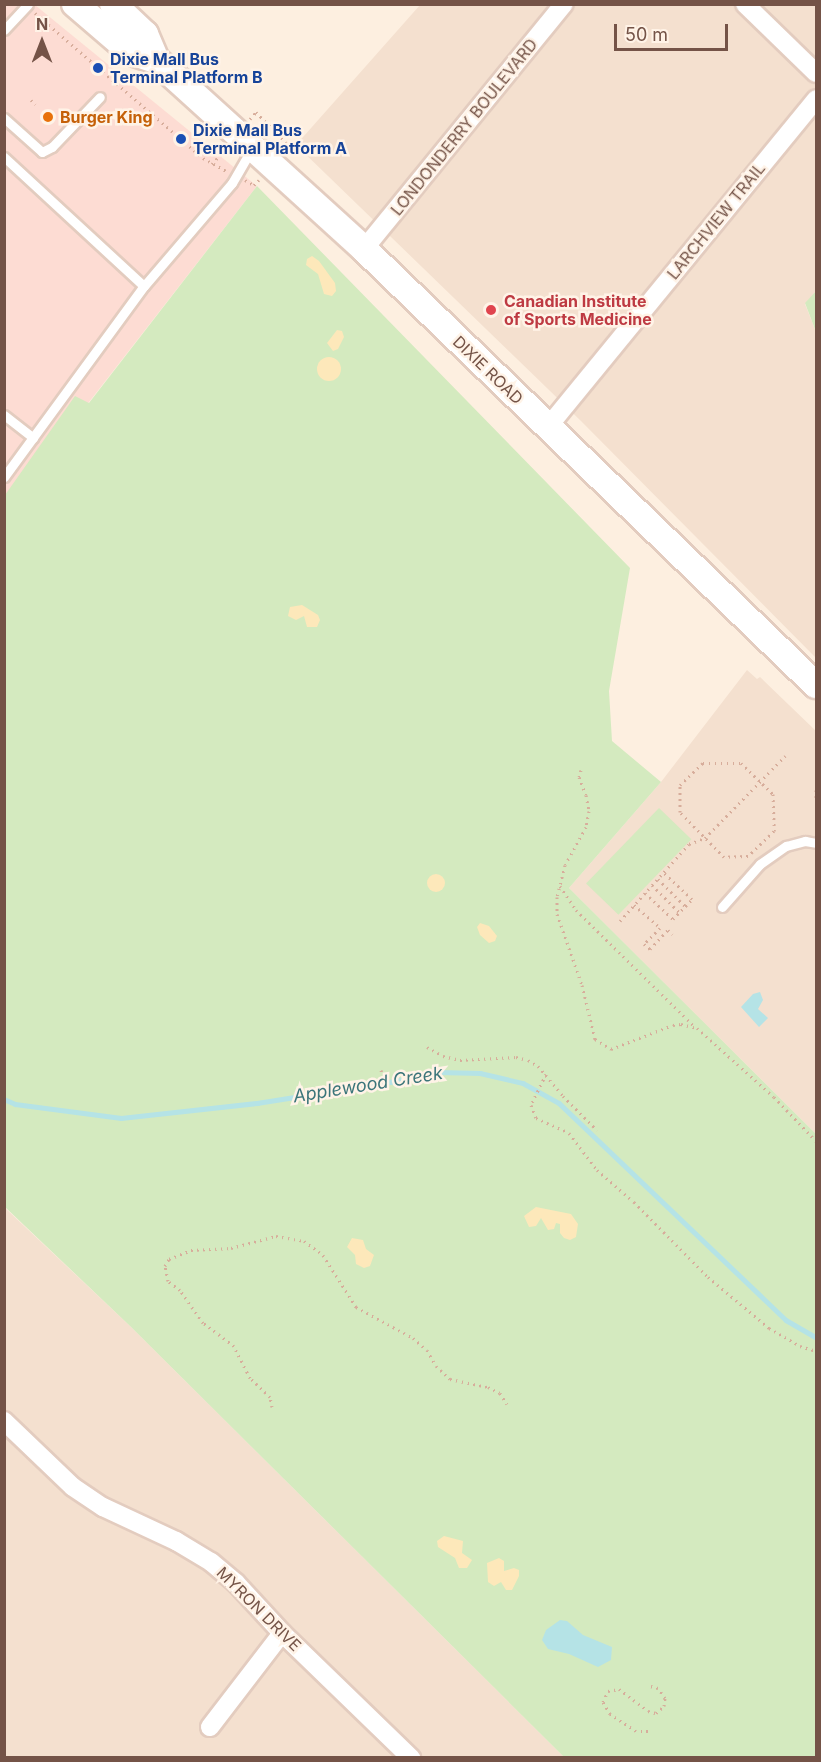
<!DOCTYPE html>
<html>
<head>
<meta charset="utf-8">
<style>
  body { margin:0 }
  #map { position:relative; width:821px; height:1762px; overflow:hidden; background:#fdefe0; font-family:Inter,sans-serif }
  div>[style] { position:absolute }
  .residential>* { inset:0; background:#f4e0cf }
  .commercial>* { inset:0; background:#fddcd3 }
  .green>* { inset:0; background:#d4eabf; transform-origin:0 0 }
  .sand>* { inset:0; background:#fde8ba }
  .round { border-radius:50% }
  .water>* { inset:0; background:#b5e3e6 }
  .stream>* { height:4.5px; margin:-2.25px; padding:0 2.25px; transform-origin:2.25px; border-radius:2.25px; background:#b5e3e6 }
  .path>* { height:3px; margin-top:-1.5px; transform-origin:0; background:repeating-linear-gradient(90deg,#d7ad9b 0 1.5px,transparent 0 6px) }
  .roads { filter:drop-shadow(2px 0 #e3ccbf) drop-shadow(-2px 0 #e3ccbf) drop-shadow(0 2px #e3ccbf) drop-shadow(0 -2px #e3ccbf) }
  .service>* { height:9px; margin:-4.5px; padding:0 4.5px; transform-origin:4.5px; border-radius:4.5px; background:#fff }
  .minor>* { height:18px; margin:-9px; padding:0 9px; transform-origin:9px; border-radius:9px; background:#fff }
  .secondary>* { height:26px; margin:-13px; padding:0 13px; transform-origin:13px; border-radius:13px; background:#fff }
  .dots>* { width:16px; height:16px; translate:-50% -50%; box-sizing:border-box; border:3px solid #fff3e7; border-radius:50% }
  span { translate:-50% -50%; white-space:nowrap; text-align:center; line-height:1.15; -webkit-text-stroke:5px #fff3e7; paint-order:stroke }
  .transit-label { font-size:16px; color:#164399; font-weight:700 }
  .left { translate:0 -50%; text-align:left }
  .food-label { font-size:16px; color:#c56008; font-weight:700 }
  .street-label { font-size:16px; color:#745347 }
  .health-label { font-size:16px; color:#be3a42; font-weight:700 }
  .water-label { font-size:18px; color:#3b757a; font-style:italic }
  .frame { position:absolute; inset:0; border:6px solid #745347; pointer-events:none }
  .north { position:absolute; left:12px; top:12px; width:60px; height:60px; -webkit-text-stroke:4px #fff3e7; paint-order:stroke; rotate:0deg; font-size:16px; font-weight:700; line-height:24px; text-align:center; color:#745347 }
  .north::after { content:''; display:block; margin:auto; width:21px; height:27px; background:#745347; clip-path:polygon(50% 0,100% 100%,50% 72%,0 100%) }
  .scale { position:absolute; left:614px; top:24px; width:114px; height:27px; box-sizing:border-box; border:3px solid #745347; border-top:0; padding-left:8px; font-size:18px; line-height:21px; white-space:nowrap; color:#745347; -webkit-text-stroke:4px #fff3e7; paint-order:stroke }
</style>
</head>
<body>
<div id="map">
  <div class="residential">
    <i style="clip-path:polygon(420px 5px,816px 5px,816px 291px,805px 304px,816px 332px,816px 658px,581px 421px,296px 145px)"></i>
    <i style="clip-path:polygon(747px 670px,757px 679px,760px 677px,816px 731px,816px 1134px,569px 888px,661px 782px)"></i>
    <i style="clip-path:polygon(4px 1207px,130px 1326px,564px 1757px,5px 1757px)"></i>
  </div>
  <div class="commercial">
    <i style="clip-path:polygon(5px 5px,35px 5px,257px 186px,5px 510px)"></i>
  </div>
  <div class="green">
    <i style="clip-path:polygon(257px 186px,630px 568px,609px 691px,612px 741px,661px 782px,569px 888px,816px 1134px,816px 1757px,564px 1757px,130px 1326px,5px 1207px,5px 495px,75px 396px,89px 403px)"></i>
    <i style="clip-path:polygon(816px 291px,816px 332px,805px 303px)"></i>
    <i style="left:659px;top:808px;width:45px;height:105px;rotate:44deg"></i>
  </div>
  <div class="sand">
    <i style="clip-path:polygon(312px 256px,319px 261px,335px 283px,336px 291px,332px 296px,324px 294px,318px 274px,306px 265px,307px 259px)"></i>
    <i style="clip-path:polygon(337px 330px,342px 331px,344px 337px,338px 349px,333px 351px,327px 343px)"></i>
    <i class="round" style="left:317px;top:357px;width:24px;height:24px"></i>
    <i style="clip-path:polygon(302px 605px,318px 615px,320px 620px,317px 627px,307px 627px,304px 616px,296px 620px,288px 616px,290px 607px)"></i>
    <i class="round" style="left:427px;top:874px;width:18px;height:18px"></i>
    <i style="clip-path:polygon(480px 923px,489px 926px,497px 936px,495px 941px,489px 943px,480px 935px,477px 927px)"></i>
    <i style="clip-path:polygon(536px 1207px,571px 1214px,578px 1224px,576px 1237px,570px 1240px,564px 1238px,560px 1233px,560px 1224px,556px 1223px,554px 1229px,548px 1230px,541px 1218px,536px 1226px,529px 1227px,524px 1216px)"></i>
    <i style="clip-path:polygon(352px 1238px,363px 1240px,366px 1249px,374px 1255px,370px 1266px,364px 1268px,356px 1264px,355px 1255px,347px 1247px)"></i>
    <i style="clip-path:polygon(444px 1536px,463px 1541px,462px 1553px,472px 1560px,467px 1568px,459px 1568px,455px 1558px,438px 1547px,437px 1541px)"></i>
    <i style="clip-path:polygon(499px 1558px,504px 1561px,504px 1571px,514px 1568px,519px 1570px,519px 1576px,512px 1590px,506px 1590px,501px 1582px,494px 1586px,488px 1582px,487px 1563px)"></i>
  </div>
  <div class="water">
    <i style="clip-path:polygon(760px 992px,763px 1000px,758px 1009px,768px 1018px,759px 1027px,741px 1007px,753px 994px)"></i>
    <i style="clip-path:polygon(560px 1620px,567px 1621px,583px 1635px,612px 1647px,611px 1660px,598px 1667px,569px 1654px,548px 1649px,542px 1640px,546px 1630px)"></i>
  </div>
  <div class="stream">
    <i style="left:4px;top:1099px;width:12px;rotate:24deg"></i>
    <i style="left:15px;top:1104px;width:107px;rotate:7.5deg"></i>
    <i style="left:121px;top:1118px;width:137px;rotate:-6.3deg"></i>
    <i style="left:257px;top:1103px;width:135px;rotate:-9deg"></i>
    <i style="left:390px;top:1082px;width:49px;rotate:-11.8deg"></i>
    <i style="left:438px;top:1072px;width:42px;rotate:1.4deg"></i>
    <i style="left:480px;top:1073px;width:44px;rotate:13.1deg"></i>
    <i style="left:523px;top:1083px;width:41px;rotate:29.1deg"></i>
    <i style="left:559px;top:1103px;width:314px;rotate:43.7deg"></i>
    <i style="left:786px;top:1320px;width:34px;rotate:30deg"></i>
  </div>
  <div class="path">
    <i style="left:35px;top:13px;width:222px;rotate:40.8deg"></i>
    <i style="left:203px;top:158px;width:26px;rotate:29deg"></i>
    <i style="left:31px;top:100px;width:6px;rotate:45deg"></i>
    <i style="left:250px;top:119px;width:9px;rotate:-49deg"></i>
    <i style="left:256px;top:112px;width:45px;rotate:45.9deg"></i>
    <i style="left:287px;top:144px;width:6px;rotate:121deg"></i>
    <i style="left:212px;top:164px;width:20px;rotate:-49deg"></i>
    <i style="left:245px;top:180px;width:10px;rotate:29deg"></i>
    <i style="left:254px;top:185px;width:7px;rotate:-45deg"></i>
    <i style="left:703px;top:763px;width:38px"></i>
    <i style="left:741px;top:763px;width:45px;rotate:44.1deg"></i>
    <i style="left:773px;top:794px;width:37px;rotate:88deg"></i>
    <i style="left:774px;top:831px;width:36px;rotate:136deg"></i>
    <i style="left:748px;top:856px;width:24px;rotate:178deg"></i>
    <i style="left:724px;top:857px;width:63px;rotate:-134.4deg"></i>
    <i style="left:680px;top:812px;width:27px;rotate:-90deg"></i>
    <i style="left:680px;top:785px;width:32px;rotate:-44deg"></i>
    <i style="left:581px;top:770px;width:7px;rotate:106deg"></i>
    <i style="left:579px;top:777px;width:19px;rotate:69deg"></i>
    <i style="left:586px;top:795px;width:16px;rotate:79deg"></i>
    <i style="left:589px;top:811px;width:16px;rotate:101deg"></i>
    <i style="left:586px;top:827px;width:43px;rotate:118.9deg"></i>
    <i style="left:565px;top:865px;width:33px;rotate:104deg"></i>
    <i style="left:557px;top:897px;width:17px;rotate:90deg"></i>
    <i style="left:557px;top:914px;width:75px;rotate:70.6deg"></i>
    <i style="left:582px;top:985px;width:56px;rotate:76.5deg"></i>
    <i style="left:595px;top:1039px;width:19px;rotate:32deg"></i>
    <i style="left:611px;top:1049px;width:66px;rotate:-21.2deg"></i>
    <i style="left:673px;top:1025px;width:8px;rotate:-7deg"></i>
    <i style="left:681px;top:1024px;width:16px;rotate:14deg"></i>
    <i style="left:697px;top:1028px;width:103px;rotate:41.9deg"></i>
    <i style="left:774px;top:1097px;width:61px;rotate:46.3deg"></i>
    <i style="left:816px;top:790px;width:10px;rotate:90deg"></i>
    <i style="left:658px;top:879px;width:38px;rotate:45deg"></i>
    <i style="left:652px;top:885px;width:38px;rotate:45deg"></i>
    <i style="left:560px;top:886px;width:29px;rotate:56deg"></i>
    <i style="left:576px;top:910px;width:164px;rotate:44.5deg"></i>
    <i style="left:645px;top:893px;width:38px;rotate:43deg"></i>
    <i style="left:673px;top:919px;width:28px;rotate:-46deg"></i>
    <i style="left:692px;top:899px;width:40px;rotate:-137deg"></i>
    <i style="left:634px;top:905px;width:35px;rotate:41deg"></i>
    <i style="left:660px;top:928px;width:23px;rotate:135deg"></i>
    <i style="left:644px;top:944px;width:8px;rotate:40deg"></i>
    <i style="left:650px;top:949px;width:26px;rotate:-47deg"></i>
    <i style="left:668px;top:930px;width:6px;rotate:45deg"></i>
    <i style="left:620px;top:921px;width:103px;rotate:-48.1deg"></i>
    <i style="left:689px;top:844px;width:17px;rotate:-21deg"></i>
    <i style="left:705px;top:838px;width:115px;rotate:-45.7deg"></i>
    <i style="left:427px;top:1047px;width:18px;rotate:29deg"></i>
    <i style="left:443px;top:1056px;width:17px;rotate:13deg"></i>
    <i style="left:460px;top:1060px;width:56px;rotate:-3.1deg"></i>
    <i style="left:516px;top:1057px;width:12px;rotate:14deg"></i>
    <i style="left:528px;top:1060px;width:12px;rotate:31deg"></i>
    <i style="left:538px;top:1066px;width:39px;rotate:50deg"></i>
    <i style="left:563px;top:1096px;width:48px;rotate:45deg"></i>
    <i style="left:381px;top:1070px;width:23px;rotate:75deg"></i>
    <i style="left:546px;top:1074px;width:34px;rotate:116deg"></i>
    <i style="left:531px;top:1105px;width:14px;rotate:69deg"></i>
    <i style="left:536px;top:1118px;width:36px;rotate:24deg"></i>
    <i style="left:569px;top:1133px;width:46px;rotate:52.9deg"></i>
    <i style="left:597px;top:1170px;width:49px;rotate:40.9deg"></i>
    <i style="left:634px;top:1202px;width:105px;rotate:45.4deg"></i>
    <i style="left:708px;top:1277px;width:80px;rotate:39.9deg"></i>
    <i style="left:769px;top:1328px;width:36px;rotate:30deg"></i>
    <i style="left:800px;top:1346px;width:17px;rotate:17deg"></i>
    <i style="left:272px;top:1407px;width:10px;rotate:-101deg"></i>
    <i style="left:270px;top:1397px;width:28px;rotate:-136deg"></i>
    <i style="left:250px;top:1378px;width:36px;rotate:-117deg"></i>
    <i style="left:234px;top:1346px;width:39px;rotate:-143deg"></i>
    <i style="left:203px;top:1323px;width:40px;rotate:-124.9deg"></i>
    <i style="left:180px;top:1290px;width:15px;rotate:-143deg"></i>
    <i style="left:168px;top:1281px;width:15px;rotate:-101deg"></i>
    <i style="left:165px;top:1266px;width:8px;rotate:-60deg"></i>
    <i style="left:169px;top:1259px;width:24px;rotate:-22deg"></i>
    <i style="left:191px;top:1250px;width:40px;rotate:-2.9deg"></i>
    <i style="left:231px;top:1248px;width:47px;rotate:-14.9deg"></i>
    <i style="left:276px;top:1236px;width:28px;rotate:10deg"></i>
    <i style="left:304px;top:1241px;width:24px;rotate:36deg"></i>
    <i style="left:323px;top:1255px;width:62px;rotate:57.6deg"></i>
    <i style="left:356px;top:1307px;width:65px;rotate:28.5deg"></i>
    <i style="left:413px;top:1338px;width:18px;rotate:41deg"></i>
    <i style="left:427px;top:1350px;width:18px;rotate:61deg"></i>
    <i style="left:436px;top:1366px;width:19px;rotate:43deg"></i>
    <i style="left:450px;top:1379px;width:39px;rotate:12deg"></i>
    <i style="left:488px;top:1387px;width:13px;rotate:27deg"></i>
    <i style="left:500px;top:1393px;width:13px;rotate:58deg"></i>
    <i style="left:648px;top:1731px;width:12px;rotate:180deg"></i>
    <i style="left:636px;top:1731px;width:31px;rotate:-147deg"></i>
    <i style="left:610px;top:1714px;width:14px;rotate:-120deg"></i>
    <i style="left:603px;top:1702px;width:12px;rotate:-66deg"></i>
    <i style="left:608px;top:1691px;width:11px;rotate:-10deg"></i>
    <i style="left:619px;top:1689px;width:36px;rotate:37deg"></i>
    <i style="left:648px;top:1711px;width:8px;rotate:14deg"></i>
    <i style="left:656px;top:1713px;width:11px;rotate:-41deg"></i>
    <i style="left:664px;top:1706px;width:8px;rotate:-83deg"></i>
    <i style="left:665px;top:1698px;width:12px;rotate:-125deg"></i>
    <i style="left:658px;top:1688px;width:8px;rotate:-166deg"></i>
  </div>
  <div class="roads">
    <div class="service">
      <i style="left:4px;top:30px;width:35px;rotate:-47deg"></i>
      <i style="left:4px;top:118px;width:51px;rotate:41.8deg"></i>
      <i style="left:42px;top:152px;width:11px;rotate:-27deg"></i>
      <i style="left:52px;top:147px;width:69px;rotate:-46.2deg"></i>
      <i style="left:4px;top:157px;width:190px;rotate:42.7deg"></i>
      <i style="left:4px;top:415px;width:37px;rotate:38deg"></i>
      <i style="left:4px;top:477px;width:237px;rotate:-53.8deg"></i>
      <i style="left:144px;top:286px;width:135px;rotate:-49.5deg"></i>
      <i style="left:232px;top:183px;width:39px;rotate:-60deg"></i>
      <i style="left:722px;top:907px;width:57px;rotate:-48.5deg"></i>
      <i style="left:760px;top:864px;width:32px;rotate:-35deg"></i>
      <i style="left:786px;top:846px;width:20px;rotate:-15deg"></i>
      <i style="left:805px;top:841px;width:11px;rotate:10deg"></i>
    </div>
    <div class="minor">
      <i style="left:745px;top:4px;width:99px;rotate:44.2deg"></i>
      <i style="left:364px;top:249px;width:316px;rotate:-50.8deg"></i>
      <i style="left:547px;top:428px;width:425px;rotate:-50.7deg"></i>
      <i style="left:4px;top:1421px;width:95px;rotate:43.7deg"></i>
      <i style="left:73px;top:1487px;width:36px;rotate:34deg"></i>
      <i style="left:103px;top:1507px;width:81px;rotate:25deg"></i>
      <i style="left:176px;top:1541px;width:41px;rotate:31deg"></i>
      <i style="left:211px;top:1562px;width:33px;rotate:40deg"></i>
      <i style="left:236px;top:1583px;width:68px;rotate:47.4deg"></i>
      <i style="left:282px;top:1633px;width:180px;rotate:44.1deg"></i>
      <i style="left:210px;top:1727px;width:118px;rotate:-52.5deg"></i>
    </div>
    <div class="secondary">
      <i style="left:75px;top:4px;width:74px;rotate:40.6deg"></i>
      <i style="left:131px;top:52px;width:26px;rotate:18deg"></i>
      <i style="left:156px;top:60px;width:131px;rotate:42.2deg"></i>
      <i style="left:253px;top:148px;width:150px;rotate:42.3deg"></i>
      <i style="left:364px;top:249px;width:628px;rotate:43.97deg"></i>
      <i style="left:113px;top:4px;width:44px;rotate:43.2deg"></i>
      <i style="left:145px;top:34px;width:28px;rotate:67deg"></i>
    </div>
  </div>
  <div class="dots">
    <i style="left:98px;top:68px;background:#1a4fb4"></i>
    <i style="left:48px;top:117px;background:#e8710a"></i>
    <i style="left:181px;top:139px;background:#1a4fb4"></i>
    <i style="left:491px;top:310px;background:#e0444e"></i>
  </div>
  <div class="transit-label">
    <span class="left" style="left:110px;top:68px">Dixie Mall Bus<br>Terminal Platform B</span>
    <span class="left" style="left:193px;top:139px">Dixie Mall Bus<br>Terminal Platform A</span>
  </div>
  <div class="food-label">
    <span class="left" style="left:60px;top:117px">Burger King</span>
  </div>
  <div class="street-label">
    <span style="left:464px;top:127px;rotate:-51deg">LONDONDERRY BOULEVARD</span>
    <span style="left:716px;top:221px;rotate:-51deg">LARCHVIEW TRAIL</span>
    <span style="left:488px;top:370px;rotate:44deg">DIXIE ROAD</span>
    <span style="left:259px;top:1609px;rotate:45deg">MYRON DRIVE</span>
  </div>
  <div class="health-label">
    <span class="left" style="left:504px;top:310px">Canadian Institute<br>of Sports Medicine</span>
  </div>
  <div class="water-label">
    <span style="left:368px;top:1085px;rotate:-9deg">Applewood Creek</span>
  </div>
  <div class="frame"></div>
  <div class="north">N</div>
  <div class="scale">50 m</div>
</div>
</body>
</html>
